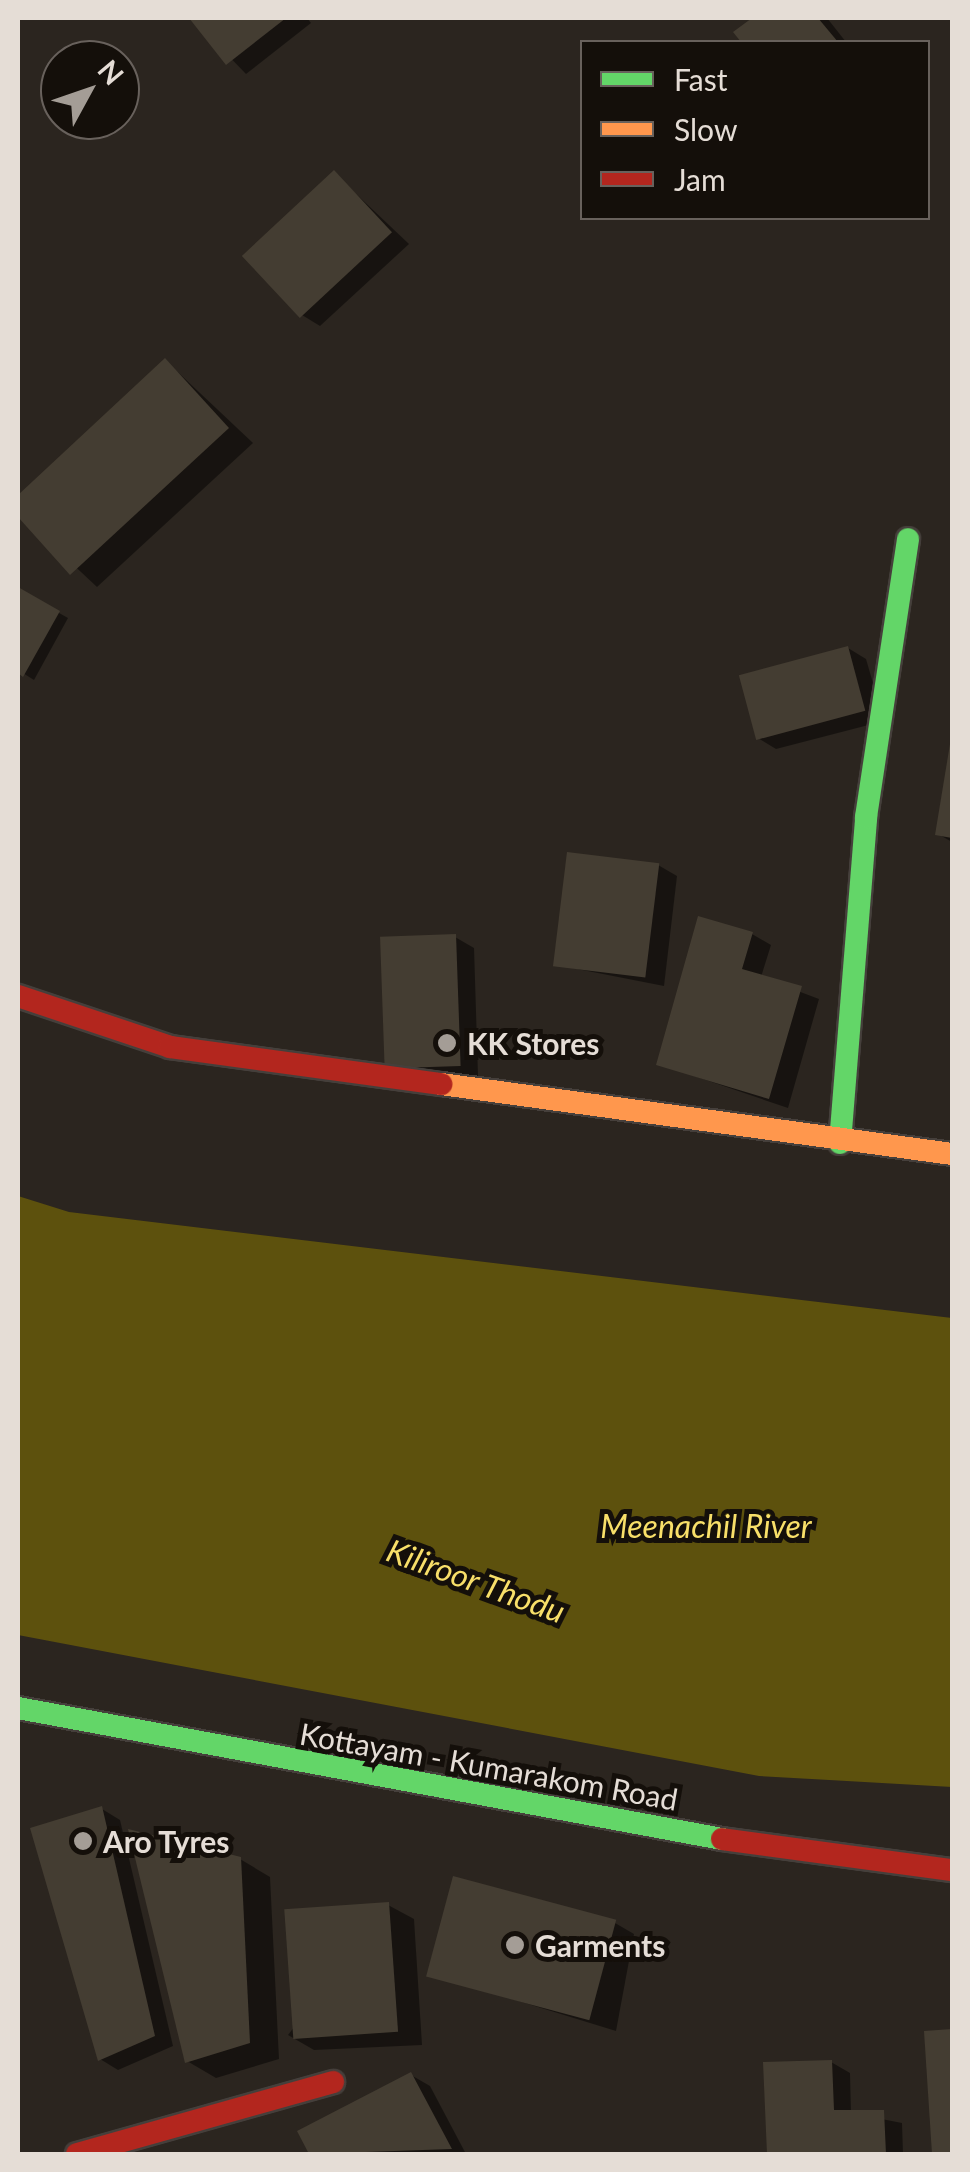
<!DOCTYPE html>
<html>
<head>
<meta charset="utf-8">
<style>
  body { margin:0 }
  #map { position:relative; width:970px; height:2172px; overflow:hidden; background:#2b251f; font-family:Lato,sans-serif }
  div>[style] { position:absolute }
  .water>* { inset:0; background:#5d510d }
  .shadow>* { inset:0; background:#0007 }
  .building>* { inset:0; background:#443d32; transform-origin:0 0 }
  .roads { filter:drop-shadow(2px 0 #453f3b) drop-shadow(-2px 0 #453f3b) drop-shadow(0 2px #453f3b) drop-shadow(0 -2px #453f3b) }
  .fast>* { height:22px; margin:-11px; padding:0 11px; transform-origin:11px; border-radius:11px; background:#63d668 }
  .slow>* { height:22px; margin:-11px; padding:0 11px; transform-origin:11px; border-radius:11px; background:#ff974d }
  .jam>* { height:22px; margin:-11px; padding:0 11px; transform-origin:11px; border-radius:11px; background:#b3261e }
  .dots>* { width:28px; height:28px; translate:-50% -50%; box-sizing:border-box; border:5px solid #140f0a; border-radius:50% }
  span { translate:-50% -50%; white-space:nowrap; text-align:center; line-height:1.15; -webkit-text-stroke:10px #140f0a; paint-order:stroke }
  .poi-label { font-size:30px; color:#e5ddd6; font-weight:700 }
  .left { translate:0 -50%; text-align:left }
  .street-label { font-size:30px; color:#e5ddd6 }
  .water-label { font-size:32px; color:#f8df69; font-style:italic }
  .frame { position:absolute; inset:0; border:20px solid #e5ddd6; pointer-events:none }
  .legend { position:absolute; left:580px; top:40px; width:350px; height:180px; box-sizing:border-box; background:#140f0a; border:2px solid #68615c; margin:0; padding:12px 18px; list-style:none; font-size:30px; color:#e5ddd6 }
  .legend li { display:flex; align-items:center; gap:20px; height:50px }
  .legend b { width:50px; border:2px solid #68615c }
  .north { position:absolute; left:40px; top:40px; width:100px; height:100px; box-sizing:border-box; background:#140f0a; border:2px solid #68615c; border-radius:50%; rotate:50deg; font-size:28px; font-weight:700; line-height:40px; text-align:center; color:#e5ddd6 }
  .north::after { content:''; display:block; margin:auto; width:35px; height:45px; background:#a49d96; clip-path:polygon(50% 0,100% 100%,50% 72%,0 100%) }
</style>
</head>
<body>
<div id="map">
  <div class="water">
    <i style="clip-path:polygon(18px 1196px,69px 1212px,952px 1318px,952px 1787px,759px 1776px,18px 1635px)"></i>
  </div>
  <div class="shadow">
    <i style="clip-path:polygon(192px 18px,307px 18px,311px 23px,246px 74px)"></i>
    <i style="clip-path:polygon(756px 18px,827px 18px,846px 42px,744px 42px,736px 32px)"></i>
    <i style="clip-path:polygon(334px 173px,409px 244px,320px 326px,302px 315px)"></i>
    <i style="clip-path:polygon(166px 361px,253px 443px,97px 587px,18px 513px,18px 498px)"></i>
    <i style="clip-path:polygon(18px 590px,68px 618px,34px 680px,18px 670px)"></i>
    <i style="clip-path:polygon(848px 648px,866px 659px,884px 721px,776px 749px,758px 738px)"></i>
    <i style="clip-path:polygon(952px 747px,952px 842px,938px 834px)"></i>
    <i style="clip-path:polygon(658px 865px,677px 876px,664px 986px,557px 965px)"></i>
    <i style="clip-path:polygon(752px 934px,771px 945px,761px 977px,819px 999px,788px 1108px,659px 1064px)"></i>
    <i style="clip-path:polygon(455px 937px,474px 948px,478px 1076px,406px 1077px)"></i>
    <i style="clip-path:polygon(102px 1809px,120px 1820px,173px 2046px,118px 2070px,100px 2059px)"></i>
    <i style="clip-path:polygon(240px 1859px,270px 1877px,279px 2059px,216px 2078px,187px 2061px)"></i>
    <i style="clip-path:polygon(388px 1905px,414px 1919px,422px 2045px,314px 2050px,288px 2035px)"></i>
    <i style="clip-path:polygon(615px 1923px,634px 1934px,616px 2031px,437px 1976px)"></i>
    <i style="clip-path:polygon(952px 2032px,952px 2154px,934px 2154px,926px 2033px)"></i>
    <i style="clip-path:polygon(831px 2062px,850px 2073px,851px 2113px,902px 2123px,903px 2154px,770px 2154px,766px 2065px)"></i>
    <i style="clip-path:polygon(411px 2075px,430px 2086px,466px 2154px,312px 2154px,300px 2132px)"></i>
  </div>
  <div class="building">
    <i style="clip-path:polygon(189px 18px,286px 18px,226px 65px)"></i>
    <i style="clip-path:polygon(752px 18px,818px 18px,838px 42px,741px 42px,733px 32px)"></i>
    <i style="left:334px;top:170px;width:85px;height:126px;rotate:47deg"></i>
    <i style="clip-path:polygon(165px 358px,229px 428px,70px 575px,18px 517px,18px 495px)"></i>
    <i style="clip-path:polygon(18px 587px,60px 611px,23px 677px,18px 673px)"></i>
    <i style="left:848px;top:646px;width:67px;height:113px;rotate:75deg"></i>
    <i style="clip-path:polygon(950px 744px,952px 744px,952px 838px,935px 835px)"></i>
    <i style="left:567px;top:852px;width:93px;height:115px;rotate:7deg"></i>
    <i style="clip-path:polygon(698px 916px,753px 932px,742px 969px,802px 986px,769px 1099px,656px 1065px)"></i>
    <i style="left:456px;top:934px;width:132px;height:76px;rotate:88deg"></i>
    <i style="clip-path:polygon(102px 1806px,155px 2036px,98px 2061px,30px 1828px)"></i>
    <i style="clip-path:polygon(128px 1829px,241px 1857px,250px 2043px,185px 2063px)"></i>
    <i style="left:453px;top:1876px;width:169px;height:104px;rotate:15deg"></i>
    <i style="left:389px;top:1902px;width:130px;height:105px;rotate:86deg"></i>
    <i style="clip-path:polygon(952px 2029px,952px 2154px,932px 2154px,924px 2031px)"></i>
    <i style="clip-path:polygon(832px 2060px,834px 2110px,884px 2110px,886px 2154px,767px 2154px,763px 2062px)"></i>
    <i style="clip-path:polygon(411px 2072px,452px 2149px,309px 2154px,297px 2131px)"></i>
  </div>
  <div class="roads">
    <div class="fast">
      <i style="left:840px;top:1143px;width:327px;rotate:-85.4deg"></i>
      <i style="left:866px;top:817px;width:281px;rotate:-81.4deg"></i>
      <i style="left:18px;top:1708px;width:716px;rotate:10.54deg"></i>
    </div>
    <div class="slow">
      <i style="left:441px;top:1084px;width:516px;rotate:7.8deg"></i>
    </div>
    <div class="jam">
      <i style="left:18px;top:996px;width:160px;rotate:18.5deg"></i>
      <i style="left:170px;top:1047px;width:274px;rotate:7.8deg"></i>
      <i style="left:722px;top:1839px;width:232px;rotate:7.7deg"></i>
      <i style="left:77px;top:2154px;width:266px;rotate:-15.7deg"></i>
    </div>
  </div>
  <div class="dots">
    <i style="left:447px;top:1043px;background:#a49d96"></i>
    <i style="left:83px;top:1841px;background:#a49d96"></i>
    <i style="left:515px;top:1945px;background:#a49d96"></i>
  </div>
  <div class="poi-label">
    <span class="left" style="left:467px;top:1043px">KK Stores</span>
    <span class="left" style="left:103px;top:1841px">Aro Tyres</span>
    <span class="left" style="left:535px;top:1945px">Garments</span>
  </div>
  <div class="street-label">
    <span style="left:489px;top:1766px;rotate:10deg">Kottayam - Kumarakom Road</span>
  </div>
  <div class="water-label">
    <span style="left:706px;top:1526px">Meenachil River</span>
    <span style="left:476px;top:1581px;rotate:20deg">Kiliroor Thodu</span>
  </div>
  <div class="frame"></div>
  <ul class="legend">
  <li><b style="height:12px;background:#63d668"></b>Fast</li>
  <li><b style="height:12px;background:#ff974d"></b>Slow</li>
  <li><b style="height:12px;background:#b3261e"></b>Jam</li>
  </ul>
  <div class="north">N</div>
</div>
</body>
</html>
